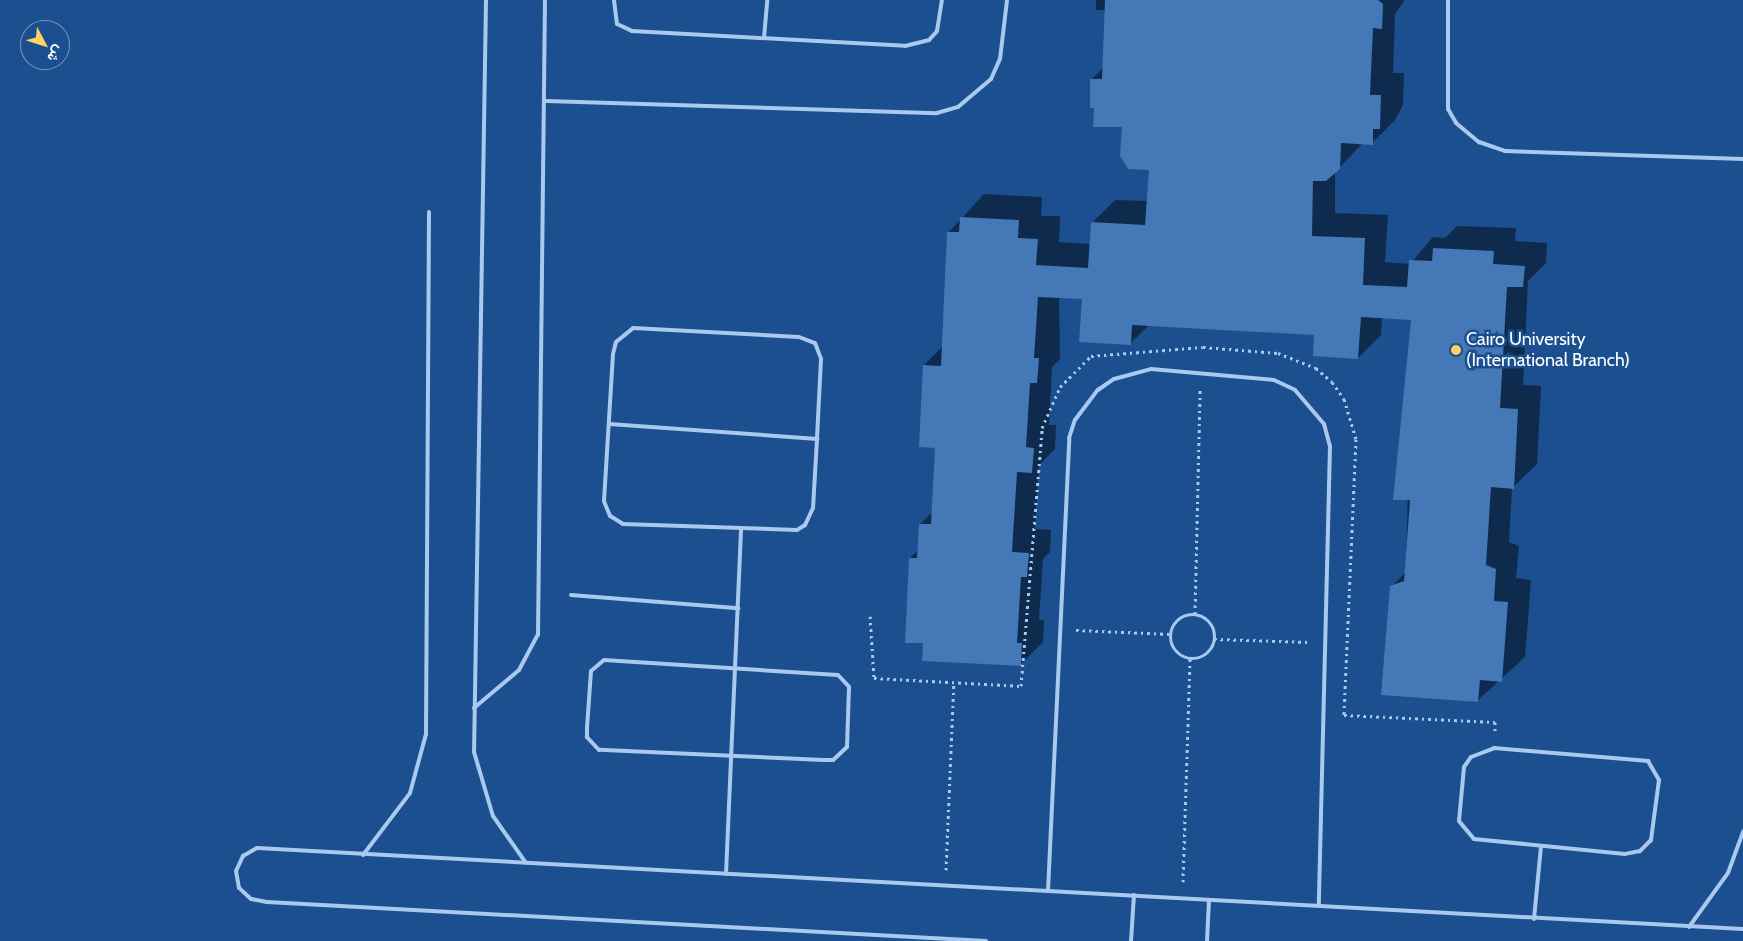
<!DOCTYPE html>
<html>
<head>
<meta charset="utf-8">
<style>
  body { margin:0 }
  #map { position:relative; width:1743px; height:941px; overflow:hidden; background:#1b4f8f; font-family:Cabin,Vazirmatn,sans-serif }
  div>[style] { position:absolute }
  .shadow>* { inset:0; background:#0007 }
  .building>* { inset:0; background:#4478b7 }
  .path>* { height:3px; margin-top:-1.5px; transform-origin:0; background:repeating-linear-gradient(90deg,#a9c9ee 0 2.5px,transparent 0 6.5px) }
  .path>.ring { margin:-1.5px; padding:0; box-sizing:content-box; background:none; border:3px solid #a9c9ee; border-radius:50% }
  .lane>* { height:4px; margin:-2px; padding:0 2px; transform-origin:2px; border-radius:2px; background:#a9c9ee }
  .dots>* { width:14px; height:14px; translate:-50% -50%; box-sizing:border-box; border:2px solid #1b4f8f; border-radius:50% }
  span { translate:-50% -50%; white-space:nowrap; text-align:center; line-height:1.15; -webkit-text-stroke:5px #1b4f8f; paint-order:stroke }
  .poi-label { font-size:18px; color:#fff }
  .left { translate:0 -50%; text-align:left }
  .north { position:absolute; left:20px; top:20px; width:50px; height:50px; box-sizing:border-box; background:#1b4f8f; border:1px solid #7695bc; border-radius:50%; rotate:130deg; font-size:14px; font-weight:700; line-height:20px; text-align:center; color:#fff }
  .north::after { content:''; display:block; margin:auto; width:18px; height:22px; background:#ffd166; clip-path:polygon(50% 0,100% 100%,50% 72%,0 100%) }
</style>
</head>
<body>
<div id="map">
  <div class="shadow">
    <i style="clip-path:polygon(1096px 0,1405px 0,1395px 14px,1393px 73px,1404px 73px,1403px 105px,1395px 120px,1372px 143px,1363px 143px,1335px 172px,1335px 213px,1388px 215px,1385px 262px,1410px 264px,1433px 237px,1445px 238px,1457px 226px,1516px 228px,1515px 241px,1547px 243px,1546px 263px,1528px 281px,1523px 385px,1541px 386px,1537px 464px,1512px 488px,1509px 542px,1519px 546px,1516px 578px,1531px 580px,1525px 657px,1478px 700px,1391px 587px,1406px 572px,1412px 318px,1382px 317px,1381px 335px,1358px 358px,1315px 334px,1149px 325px,1130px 344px,1083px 298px,1059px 297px,1060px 359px,1052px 367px,1049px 425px,1056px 425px,1055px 449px,1039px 465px,1035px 529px,1051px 530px,1050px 552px,1043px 559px,1039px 620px,1044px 620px,1043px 642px,1020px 665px,925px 642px,910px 558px,919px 550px,920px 524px,933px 512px,936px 447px,924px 365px,943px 346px,949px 232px,984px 194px,1042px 197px,1041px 216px,1060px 216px,1059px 242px,1091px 244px,1092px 223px,1115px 200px,1148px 201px,1150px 169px,1123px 126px,1095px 107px,1092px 79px,1104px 67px,1106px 10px,1096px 10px)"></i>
  </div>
  <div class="building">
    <i style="clip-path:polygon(1105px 0,1378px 0,1383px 4px,1382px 29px,1373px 28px,1370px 95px,1381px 95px,1380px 129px,1373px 129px,1373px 145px,1341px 143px,1340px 169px,1326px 181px,1313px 181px,1312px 236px,1365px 238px,1363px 285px,1407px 287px,1409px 260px,1432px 261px,1433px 248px,1494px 251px,1493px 264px,1525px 266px,1523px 287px,1507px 287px,1500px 408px,1518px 409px,1514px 489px,1491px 487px,1486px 565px,1496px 569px,1494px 601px,1508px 602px,1502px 682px,1480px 680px,1478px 702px,1381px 695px,1390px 586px,1404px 581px,1410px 500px,1393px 500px,1411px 320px,1361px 317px,1358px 359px,1313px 356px,1314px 335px,1132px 325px,1131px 345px,1079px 342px,1082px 299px,1038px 297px,1034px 358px,1039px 358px,1037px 383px,1030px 383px,1026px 447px,1034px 448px,1032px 473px,1017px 472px,1012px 552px,1029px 553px,1027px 577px,1021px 577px,1017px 643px,1022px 643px,1021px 666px,922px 661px,923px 643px,905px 643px,909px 558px,917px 558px,919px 524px,931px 524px,935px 448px,919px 447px,923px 365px,941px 366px,947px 232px,959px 232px,960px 217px,1019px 220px,1018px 238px,1038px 239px,1036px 265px,1088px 268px,1091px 222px,1145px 225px,1149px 170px,1128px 169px,1120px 156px,1122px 127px,1093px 127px,1094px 108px,1090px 108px,1090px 79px,1102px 79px)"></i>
  </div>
  <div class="path">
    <i style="left:1195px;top:614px;width:225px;rotate:-88.7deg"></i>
    <i class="ring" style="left:1170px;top:614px;width:41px;height:41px"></i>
    <i style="left:870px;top:616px;width:62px;rotate:86.3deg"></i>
    <i style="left:874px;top:678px;width:147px;rotate:3.1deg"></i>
    <i style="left:1021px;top:686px;width:259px;rotate:-85.3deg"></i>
    <i style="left:1042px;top:428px;width:45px;rotate:-66.3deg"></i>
    <i style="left:1060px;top:387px;width:44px;rotate:-45deg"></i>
    <i style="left:1091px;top:356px;width:112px;rotate:-4.6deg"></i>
    <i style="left:1203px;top:347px;width:75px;rotate:4.6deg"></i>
    <i style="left:1278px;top:353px;width:41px;rotate:21.5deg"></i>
    <i style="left:1316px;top:368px;width:21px;rotate:41deg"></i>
    <i style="left:1332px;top:382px;width:21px;rotate:55deg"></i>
    <i style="left:1344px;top:399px;width:42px;rotate:73.3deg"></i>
    <i style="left:1356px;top:439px;width:276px;rotate:92.5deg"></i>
    <i style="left:1344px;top:715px;width:151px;rotate:2.7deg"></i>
    <i style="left:1495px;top:722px;width:11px;rotate:90deg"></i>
    <i style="left:1076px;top:630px;width:94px;rotate:2.4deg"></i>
    <i style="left:1214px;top:639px;width:95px;rotate:1.8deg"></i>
    <i style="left:946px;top:870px;width:187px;rotate:-87.6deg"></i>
    <i style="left:1183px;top:882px;width:224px;rotate:-88.2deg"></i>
  </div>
  <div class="lane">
    <i style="left:486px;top:0;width:752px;rotate:90.91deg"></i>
    <i style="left:474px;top:752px;width:67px;rotate:73.5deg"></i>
    <i style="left:493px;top:816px;width:57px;rotate:54.9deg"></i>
    <i style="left:614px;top:0;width:24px;rotate:83deg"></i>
    <i style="left:617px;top:24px;width:17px;rotate:25deg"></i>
    <i style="left:632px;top:31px;width:273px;rotate:3.1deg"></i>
    <i style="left:905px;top:46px;width:25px;rotate:-14deg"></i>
    <i style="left:929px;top:40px;width:12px;rotate:-48deg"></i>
    <i style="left:937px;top:31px;width:31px;rotate:-81deg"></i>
    <i style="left:1448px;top:0;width:109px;rotate:90deg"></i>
    <i style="left:1448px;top:109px;width:16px;rotate:60deg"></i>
    <i style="left:1456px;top:123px;width:30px;rotate:40deg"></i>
    <i style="left:1479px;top:142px;width:28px;rotate:19deg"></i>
    <i style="left:1505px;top:151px;width:238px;rotate:1.9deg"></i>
    <i style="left:764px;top:38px;width:38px;rotate:-85deg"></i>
    <i style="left:546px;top:101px;width:391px;rotate:1.8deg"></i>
    <i style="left:937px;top:113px;width:22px;rotate:-16deg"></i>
    <i style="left:958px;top:107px;width:43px;rotate:-40.3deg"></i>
    <i style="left:991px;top:79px;width:22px;rotate:-66deg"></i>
    <i style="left:1000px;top:59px;width:59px;rotate:-83.2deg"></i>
    <i style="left:633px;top:328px;width:166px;rotate:3.1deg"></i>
    <i style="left:799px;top:337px;width:17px;rotate:21deg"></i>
    <i style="left:815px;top:343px;width:17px;rotate:69deg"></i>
    <i style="left:821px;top:359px;width:80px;rotate:92.9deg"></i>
    <i style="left:817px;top:439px;width:69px;rotate:93.3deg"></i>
    <i style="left:813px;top:508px;width:19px;rotate:115deg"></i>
    <i style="left:805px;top:525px;width:9px;rotate:148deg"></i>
    <i style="left:797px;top:530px;width:174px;rotate:-178deg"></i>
    <i style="left:623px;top:524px;width:15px;rotate:-148deg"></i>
    <i style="left:610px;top:516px;width:16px;rotate:-112deg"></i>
    <i style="left:604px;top:501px;width:147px;rotate:-86.5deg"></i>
    <i style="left:613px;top:354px;width:12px;rotate:-76deg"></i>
    <i style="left:616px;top:342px;width:22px;rotate:-39deg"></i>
    <i style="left:609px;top:424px;width:209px;rotate:4.1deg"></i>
    <i style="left:571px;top:595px;width:168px;rotate:4.5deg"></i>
    <i style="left:604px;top:660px;width:234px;rotate:3.7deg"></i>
    <i style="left:838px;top:675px;width:16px;rotate:47deg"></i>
    <i style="left:849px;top:687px;width:60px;rotate:91.9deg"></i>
    <i style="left:847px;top:747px;width:19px;rotate:137deg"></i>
    <i style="left:833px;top:760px;width:10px;rotate:180deg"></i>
    <i style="left:823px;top:760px;width:224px;rotate:-177.4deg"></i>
    <i style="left:599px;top:750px;width:18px;rotate:-133deg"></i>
    <i style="left:587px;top:737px;width:9px;rotate:-90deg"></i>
    <i style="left:587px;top:728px;width:57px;rotate:-86deg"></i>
    <i style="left:591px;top:671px;width:17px;rotate:-40deg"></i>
    <i style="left:474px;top:708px;width:59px;rotate:-40.2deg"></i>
    <i style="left:519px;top:670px;width:40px;rotate:-62deg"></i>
    <i style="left:538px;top:635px;width:635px;rotate:-89.37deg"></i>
    <i style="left:1494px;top:748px;width:155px;rotate:4.8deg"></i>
    <i style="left:1648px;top:761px;width:22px;rotate:60deg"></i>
    <i style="left:1659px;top:780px;width:61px;rotate:97.6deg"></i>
    <i style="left:1651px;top:840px;width:16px;rotate:135deg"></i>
    <i style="left:1640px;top:851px;width:15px;rotate:169deg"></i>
    <i style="left:1625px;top:854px;width:152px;rotate:-174.3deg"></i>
    <i style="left:1474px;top:839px;width:23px;rotate:-130deg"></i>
    <i style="left:1459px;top:821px;width:54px;rotate:-84.7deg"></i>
    <i style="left:1464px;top:767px;width:12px;rotate:-55deg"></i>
    <i style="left:1471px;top:757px;width:25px;rotate:-21deg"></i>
    <i style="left:363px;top:855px;width:78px;rotate:-52.8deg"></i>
    <i style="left:410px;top:793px;width:61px;rotate:-74.8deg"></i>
    <i style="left:426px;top:734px;width:522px;rotate:-89.67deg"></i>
    <i style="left:726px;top:874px;width:346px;rotate:-87.5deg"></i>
    <i style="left:1048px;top:891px;width:453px;rotate:-87.3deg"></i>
    <i style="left:1069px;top:438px;width:19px;rotate:-72deg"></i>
    <i style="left:1075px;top:420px;width:38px;rotate:-53deg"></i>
    <i style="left:1098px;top:390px;width:19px;rotate:-35deg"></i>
    <i style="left:1114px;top:379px;width:38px;rotate:-15deg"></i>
    <i style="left:1151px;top:369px;width:123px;rotate:5.1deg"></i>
    <i style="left:1274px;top:380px;width:23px;rotate:25deg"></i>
    <i style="left:1295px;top:390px;width:45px;rotate:49.5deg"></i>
    <i style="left:1324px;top:424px;width:23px;rotate:75deg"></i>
    <i style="left:1330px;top:446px;width:460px;rotate:91.4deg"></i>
    <i style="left:1534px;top:919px;width:73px;rotate:-84.5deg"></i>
    <i style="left:1689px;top:927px;width:67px;rotate:-54.2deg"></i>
    <i style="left:1728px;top:873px;width:44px;rotate:-69.9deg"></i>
    <i style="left:986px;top:941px;width:720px;rotate:-176.9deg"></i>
    <i style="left:267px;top:902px;width:16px;rotate:-169deg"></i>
    <i style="left:251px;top:899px;width:16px;rotate:-137deg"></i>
    <i style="left:239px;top:888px;width:17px;rotate:-100deg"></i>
    <i style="left:236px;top:871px;width:17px;rotate:-65deg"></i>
    <i style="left:243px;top:856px;width:16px;rotate:-30deg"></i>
    <i style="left:257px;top:848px;width:1488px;rotate:3.12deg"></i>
    <i style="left:1131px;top:941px;width:46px;rotate:-86.3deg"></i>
    <i style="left:1207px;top:941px;width:41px;rotate:-87.2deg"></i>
  </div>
  <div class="dots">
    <i style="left:1456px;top:350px;background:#ffd166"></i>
  </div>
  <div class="poi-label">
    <span class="left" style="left:1466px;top:350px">Cairo University<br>(International Branch)</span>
  </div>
  <div class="north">ش</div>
</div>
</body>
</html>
